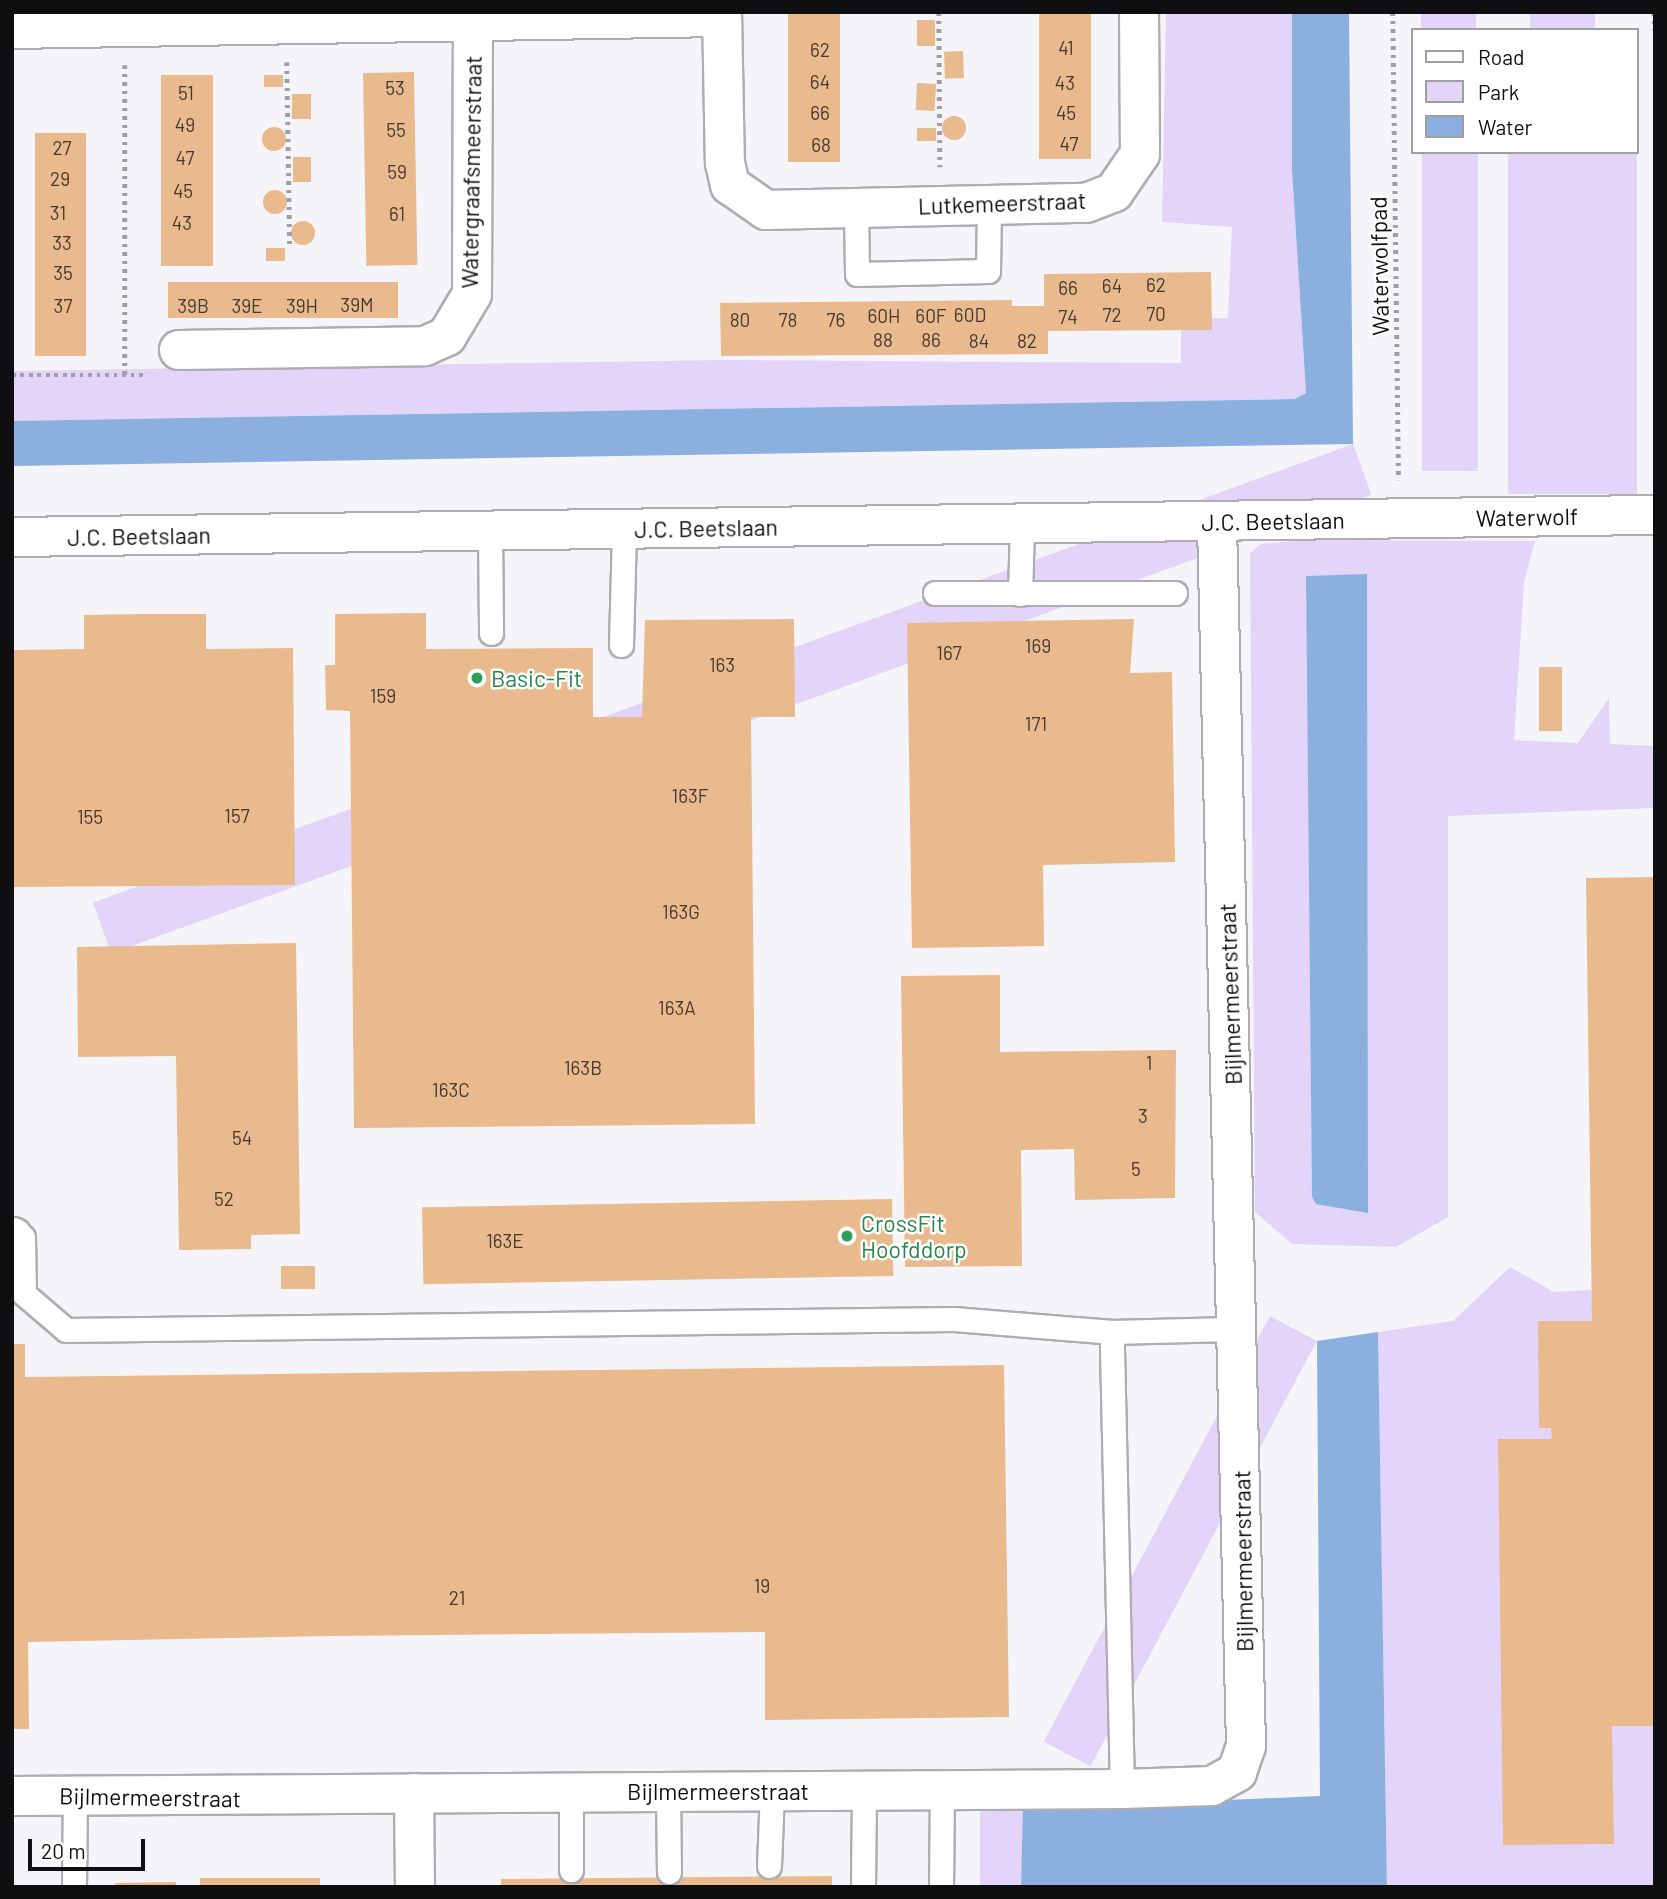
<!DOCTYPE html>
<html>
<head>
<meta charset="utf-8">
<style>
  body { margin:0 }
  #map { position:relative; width:1667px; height:1899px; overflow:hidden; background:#f5f4f9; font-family:Barlow,sans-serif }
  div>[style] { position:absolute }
  .green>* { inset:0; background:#e2d5f9; transform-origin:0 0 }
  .water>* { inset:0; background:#8bb0e0 }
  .building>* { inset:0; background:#e9ba8d; transform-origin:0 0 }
  .round { border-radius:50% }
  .path>* { height:4.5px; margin-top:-2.25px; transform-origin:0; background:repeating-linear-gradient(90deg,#a09fa3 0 3.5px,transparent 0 8.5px) }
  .roads { filter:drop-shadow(2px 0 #afadb2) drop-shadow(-2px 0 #afadb2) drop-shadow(0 2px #afadb2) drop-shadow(0 -2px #afadb2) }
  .service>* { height:23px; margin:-11.5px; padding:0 11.5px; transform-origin:11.5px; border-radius:11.5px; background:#fff }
  .minor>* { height:38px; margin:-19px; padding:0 19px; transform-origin:19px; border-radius:19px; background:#fff }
  .dots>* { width:19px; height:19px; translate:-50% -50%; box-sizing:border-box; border:4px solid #fff; border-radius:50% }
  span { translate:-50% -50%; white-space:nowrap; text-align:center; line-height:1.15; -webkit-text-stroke:5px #fff; paint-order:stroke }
  .number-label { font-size:19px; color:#46392f }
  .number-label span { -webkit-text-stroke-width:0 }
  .street-label { font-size:23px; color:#0f0e10 }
  .leisure-label { font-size:23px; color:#27864d }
  .left { translate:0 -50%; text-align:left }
  .frame { position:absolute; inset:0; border:14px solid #0f0e10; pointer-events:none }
  .legend { position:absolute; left:1411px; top:28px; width:228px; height:126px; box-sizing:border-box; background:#fff; border:2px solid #9f9f9f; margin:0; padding:9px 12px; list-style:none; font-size:21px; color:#0f0e10 }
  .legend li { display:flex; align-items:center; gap:14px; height:35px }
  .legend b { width:35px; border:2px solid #9f9f9f }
  .scale { position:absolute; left:28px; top:1839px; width:117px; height:32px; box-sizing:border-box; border:4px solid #0f0e10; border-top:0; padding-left:9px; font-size:21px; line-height:24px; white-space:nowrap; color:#0f0e10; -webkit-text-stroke:5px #fff; paint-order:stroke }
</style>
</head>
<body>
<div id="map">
  <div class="green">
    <i style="clip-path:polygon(1166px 12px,1292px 12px,1292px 170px,1306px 393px,1295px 399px,12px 421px,12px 371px,724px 360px,1181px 363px,1181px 319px,1228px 318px,1232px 227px,1162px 222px)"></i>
    <i style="left:1421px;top:12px;width:55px;height:18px"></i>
    <i style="left:1530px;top:12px;width:65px;height:18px"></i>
    <i style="left:1422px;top:152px;width:56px;height:319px"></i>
    <i style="left:1508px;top:152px;width:129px;height:342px"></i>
    <i style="left:1353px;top:444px;width:54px;height:1341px;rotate:70deg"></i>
    <i style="clip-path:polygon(1306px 540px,1535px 541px,1524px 582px,1514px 740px,1578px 743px,1609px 698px,1610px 744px,1655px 746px,1655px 808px,1448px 816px,1448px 1217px,1396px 1247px,1292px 1244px,1255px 1212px,1250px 553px,1261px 544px)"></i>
    <i style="clip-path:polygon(1510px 1267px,1554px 1292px,1655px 1286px,1655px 1887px,1387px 1887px,1378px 1332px,1453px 1321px)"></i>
    <i style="left:1270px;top:1316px;width:53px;height:482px;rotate:28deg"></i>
    <i style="left:980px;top:1809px;width:43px;height:78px"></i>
  </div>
  <div class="water">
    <i style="clip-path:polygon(1292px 12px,1349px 12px,1353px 444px,12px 466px,12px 421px,1295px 399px,1306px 393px,1292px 170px)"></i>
    <i style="clip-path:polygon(1367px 574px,1367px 578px,1368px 1213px,1316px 1204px,1312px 1197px,1306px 576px)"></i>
    <i style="clip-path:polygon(1378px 1332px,1387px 1887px,1021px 1887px,1023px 1809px,1320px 1796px,1317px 1341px)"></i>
  </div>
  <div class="building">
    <i style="left:788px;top:12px;width:52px;height:150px"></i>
    <i style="left:1039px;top:12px;width:52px;height:147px"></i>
    <i style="left:935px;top:20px;width:26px;height:18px;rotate:90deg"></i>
    <i style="left:963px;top:51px;width:27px;height:19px;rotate:88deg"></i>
    <i style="left:414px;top:72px;width:193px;height:51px;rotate:89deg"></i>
    <i style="left:213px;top:75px;width:191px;height:52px;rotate:90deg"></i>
    <i style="left:264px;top:75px;width:19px;height:12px"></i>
    <i style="left:917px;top:83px;width:19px;height:27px;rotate:3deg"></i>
    <i style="left:292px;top:94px;width:19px;height:25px"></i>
    <i class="round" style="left:942px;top:116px;width:24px;height:24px"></i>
    <i class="round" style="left:262px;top:127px;width:24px;height:24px"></i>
    <i style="left:917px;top:128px;width:19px;height:13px"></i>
    <i style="left:86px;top:133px;width:223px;height:51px;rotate:90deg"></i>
    <i style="left:293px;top:157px;width:18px;height:25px"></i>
    <i class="round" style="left:263px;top:190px;width:24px;height:24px"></i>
    <i class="round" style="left:291px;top:221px;width:24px;height:24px"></i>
    <i style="left:266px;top:248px;width:19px;height:13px"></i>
    <i style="clip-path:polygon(1211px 272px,1212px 330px,1048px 331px,1048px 354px,721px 356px,720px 303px,1012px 300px,1012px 306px,1044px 306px,1044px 274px)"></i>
    <i style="left:398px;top:282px;width:36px;height:230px;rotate:90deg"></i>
    <i style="clip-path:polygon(426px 613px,426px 649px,593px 648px,593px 717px,642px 717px,645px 620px,794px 619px,795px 717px,751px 717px,755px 1124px,354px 1128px,350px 711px,326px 710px,325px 665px,335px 665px,335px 614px)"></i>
    <i style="clip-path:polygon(145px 614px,206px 614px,206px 649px,293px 648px,295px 885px,12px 887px,12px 650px,84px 649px,84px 615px)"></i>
    <i style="clip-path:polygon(1134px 619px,1130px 673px,1172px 672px,1175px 862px,1043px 865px,1044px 946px,912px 948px,907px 623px)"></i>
    <i style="left:1539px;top:667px;width:23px;height:64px"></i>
    <i style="clip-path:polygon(1655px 877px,1655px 1726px,1612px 1726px,1614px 1844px,1503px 1845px,1498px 1439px,1552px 1439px,1551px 1428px,1539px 1428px,1538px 1321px,1592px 1321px,1586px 878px)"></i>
    <i style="clip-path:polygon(296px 943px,300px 1234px,251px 1235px,251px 1249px,179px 1250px,176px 1056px,78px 1057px,77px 947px)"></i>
    <i style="clip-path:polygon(1000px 975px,1000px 1052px,1176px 1050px,1175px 1198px,1075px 1200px,1074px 1149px,1021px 1150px,1022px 1266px,905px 1267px,901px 976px)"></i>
    <i style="left:892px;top:1199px;width:77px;height:470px;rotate:89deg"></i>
    <i style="left:315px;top:1266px;width:23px;height:34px;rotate:90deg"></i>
    <i style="clip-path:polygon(12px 1344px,25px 1344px,25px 1377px,1004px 1365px,1009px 1717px,765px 1720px,765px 1632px,332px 1636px,28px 1642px,29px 1729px,12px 1729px)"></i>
    <i style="clip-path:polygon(832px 1876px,832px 1887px,501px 1887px,501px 1879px)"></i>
    <i style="left:320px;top:1878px;width:9px;height:120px;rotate:90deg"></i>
    <i style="clip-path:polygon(176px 1882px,176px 1887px,116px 1887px,115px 1883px)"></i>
  </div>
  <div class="path">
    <i style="left:939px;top:12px;width:155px;rotate:89.6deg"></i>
    <i style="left:1393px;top:12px;width:468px;rotate:89.3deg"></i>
    <i style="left:1654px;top:12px;width:18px;rotate:87deg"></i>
    <i style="left:287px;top:62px;width:185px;rotate:89.1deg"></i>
    <i style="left:125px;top:65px;width:310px;rotate:90deg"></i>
    <i style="left:12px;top:375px;width:136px"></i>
  </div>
  <div class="roads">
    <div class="service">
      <i style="left:856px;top:208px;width:66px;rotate:89.1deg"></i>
      <i style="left:857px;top:274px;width:131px;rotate:-1.3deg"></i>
      <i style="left:988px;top:271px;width:65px;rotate:-89.1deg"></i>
      <i style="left:490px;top:531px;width:102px;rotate:89.4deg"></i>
      <i style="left:935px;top:593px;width:240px"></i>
      <i style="left:1020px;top:594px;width:69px;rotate:-88.3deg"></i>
      <i style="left:621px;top:645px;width:116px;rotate:-88.5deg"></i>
      <i style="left:23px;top:1237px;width:57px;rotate:89deg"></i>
      <i style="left:24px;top:1294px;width:55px;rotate:40.6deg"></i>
      <i style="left:66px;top:1330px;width:888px;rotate:-0.71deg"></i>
      <i style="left:954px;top:1319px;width:159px;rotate:4.7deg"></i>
      <i style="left:1122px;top:1789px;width:457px;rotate:-91.3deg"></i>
      <i style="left:1112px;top:1332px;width:127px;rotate:-1.4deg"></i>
      <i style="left:571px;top:1791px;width:79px;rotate:90deg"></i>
      <i style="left:668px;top:1791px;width:81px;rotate:89.3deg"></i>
      <i style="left:769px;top:1866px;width:75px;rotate:-87.7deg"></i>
      <i style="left:74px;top:1887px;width:91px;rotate:-89.4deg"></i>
      <i style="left:863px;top:1887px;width:97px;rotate:-89.4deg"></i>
      <i style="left:941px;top:1887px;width:97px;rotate:-89.4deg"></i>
    </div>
    <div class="minor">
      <i style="left:722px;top:12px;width:151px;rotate:88.9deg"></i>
      <i style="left:725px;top:163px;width:23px;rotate:77deg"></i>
      <i style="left:730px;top:185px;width:44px;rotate:34.8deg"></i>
      <i style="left:766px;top:210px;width:320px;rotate:-1.3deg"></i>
      <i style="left:1086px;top:203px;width:30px;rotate:-21deg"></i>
      <i style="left:1114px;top:192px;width:46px;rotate:-55.6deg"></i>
      <i style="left:1140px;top:154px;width:142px;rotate:-90.4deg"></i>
      <i style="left:12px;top:29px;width:710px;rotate:-0.97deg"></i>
      <i style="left:179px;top:350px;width:246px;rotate:-0.9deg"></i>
      <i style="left:425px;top:346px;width:24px;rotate:-24deg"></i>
      <i style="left:447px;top:336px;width:49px;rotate:-59.2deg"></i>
      <i style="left:472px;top:294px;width:270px;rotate:-89.8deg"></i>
      <i style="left:12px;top:537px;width:1643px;rotate:-0.77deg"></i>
      <i style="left:12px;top:1237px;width:1px"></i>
      <i style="left:414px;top:1793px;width:94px;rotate:89.4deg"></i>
      <i style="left:12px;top:1796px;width:1110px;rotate:-0.36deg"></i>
      <i style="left:1122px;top:1789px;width:90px;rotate:-1.9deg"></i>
      <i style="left:1212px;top:1786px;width:29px;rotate:-29deg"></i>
      <i style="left:1237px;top:1772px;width:28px;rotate:-71deg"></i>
      <i style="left:1246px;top:1746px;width:1224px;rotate:-91.36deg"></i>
    </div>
  </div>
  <div class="dots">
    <i style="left:477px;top:678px;background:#2e9e5b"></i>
    <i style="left:847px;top:1236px;background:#2e9e5b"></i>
  </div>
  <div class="number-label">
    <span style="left:1066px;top:48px">41</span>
    <span style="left:820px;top:50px">62</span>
    <span style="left:820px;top:82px">64</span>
    <span style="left:1065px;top:83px">43</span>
    <span style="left:395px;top:88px">53</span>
    <span style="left:186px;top:93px">51</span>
    <span style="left:820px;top:113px">66</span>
    <span style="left:1066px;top:113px">45</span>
    <span style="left:185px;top:125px">49</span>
    <span style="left:396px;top:130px">55</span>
    <span style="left:1069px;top:144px">47</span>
    <span style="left:821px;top:145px">68</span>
    <span style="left:62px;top:148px">27</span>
    <span style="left:185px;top:158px">47</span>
    <span style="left:397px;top:172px">59</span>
    <span style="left:60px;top:179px">29</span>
    <span style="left:183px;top:191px">45</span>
    <span style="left:58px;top:213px">31</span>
    <span style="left:397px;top:214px">61</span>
    <span style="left:182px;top:223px">43</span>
    <span style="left:62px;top:243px">33</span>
    <span style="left:63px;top:273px">35</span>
    <span style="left:1156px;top:285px">62</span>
    <span style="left:1112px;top:286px">64</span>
    <span style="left:1068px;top:288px">66</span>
    <span style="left:357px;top:305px">39M</span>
    <span style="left:63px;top:306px">37</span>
    <span style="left:193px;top:306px">39B</span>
    <span style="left:247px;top:306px">39E</span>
    <span style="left:302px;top:306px">39H</span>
    <span style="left:1156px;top:314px">70</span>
    <span style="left:970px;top:315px">60D</span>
    <span style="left:1112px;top:315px">72</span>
    <span style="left:884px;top:316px">60H</span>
    <span style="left:931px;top:316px">60F</span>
    <span style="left:1068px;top:317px">74</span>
    <span style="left:740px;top:320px">80</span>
    <span style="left:788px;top:320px">78</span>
    <span style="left:836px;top:320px">76</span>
    <span style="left:883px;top:340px">88</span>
    <span style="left:931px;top:340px">86</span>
    <span style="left:979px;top:341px">84</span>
    <span style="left:1027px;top:341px">82</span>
    <span style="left:1038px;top:646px">169</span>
    <span style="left:949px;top:653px">167</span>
    <span style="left:722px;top:665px">163</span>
    <span style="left:383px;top:696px">159</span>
    <span style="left:1036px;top:724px">171</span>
    <span style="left:690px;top:796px">163F</span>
    <span style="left:237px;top:816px">157</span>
    <span style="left:90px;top:817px">155</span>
    <span style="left:681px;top:912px">163G</span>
    <span style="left:677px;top:1008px">163A</span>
    <span style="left:1149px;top:1063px">1</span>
    <span style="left:583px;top:1068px">163B</span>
    <span style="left:451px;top:1090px">163C</span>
    <span style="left:1143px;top:1116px">3</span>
    <span style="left:242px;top:1138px">54</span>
    <span style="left:1136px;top:1169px">5</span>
    <span style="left:224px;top:1199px">52</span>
    <span style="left:505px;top:1241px">163E</span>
    <span style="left:762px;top:1586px">19</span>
    <span style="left:457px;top:1598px">21</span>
  </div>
  <div class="street-label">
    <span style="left:471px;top:172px;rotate:-89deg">Watergraafsmeerstraat</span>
    <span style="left:1002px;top:203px;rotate:-2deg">Lutkemeerstraat</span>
    <span style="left:1379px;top:266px;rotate:-91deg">Waterwolfpad</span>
    <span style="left:1527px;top:517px;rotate:-1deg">Waterwolf</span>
    <span style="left:1273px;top:521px;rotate:-1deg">J.C. Beetslaan</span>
    <span style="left:706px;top:528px;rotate:-1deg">J.C. Beetslaan</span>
    <span style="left:139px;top:536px;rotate:-1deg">J.C. Beetslaan</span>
    <span style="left:1230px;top:994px;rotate:-92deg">Bijlmermeerstraat</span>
    <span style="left:1243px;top:1561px;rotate:-91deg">Bijlmermeerstraat</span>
    <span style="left:718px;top:1791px">Bijlmermeerstraat</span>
    <span style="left:150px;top:1797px;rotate:1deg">Bijlmermeerstraat</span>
  </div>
  <div class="leisure-label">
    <span class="left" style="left:491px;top:678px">Basic-Fit</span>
    <span class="left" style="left:861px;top:1236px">CrossFit<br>Hoofddorp</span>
  </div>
  <div class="frame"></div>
  <ul class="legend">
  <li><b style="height:9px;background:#fff"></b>Road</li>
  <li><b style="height:19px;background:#e2d5f9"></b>Park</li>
  <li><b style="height:19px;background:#8bb0e0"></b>Water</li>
  </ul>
  <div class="scale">20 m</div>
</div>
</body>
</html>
